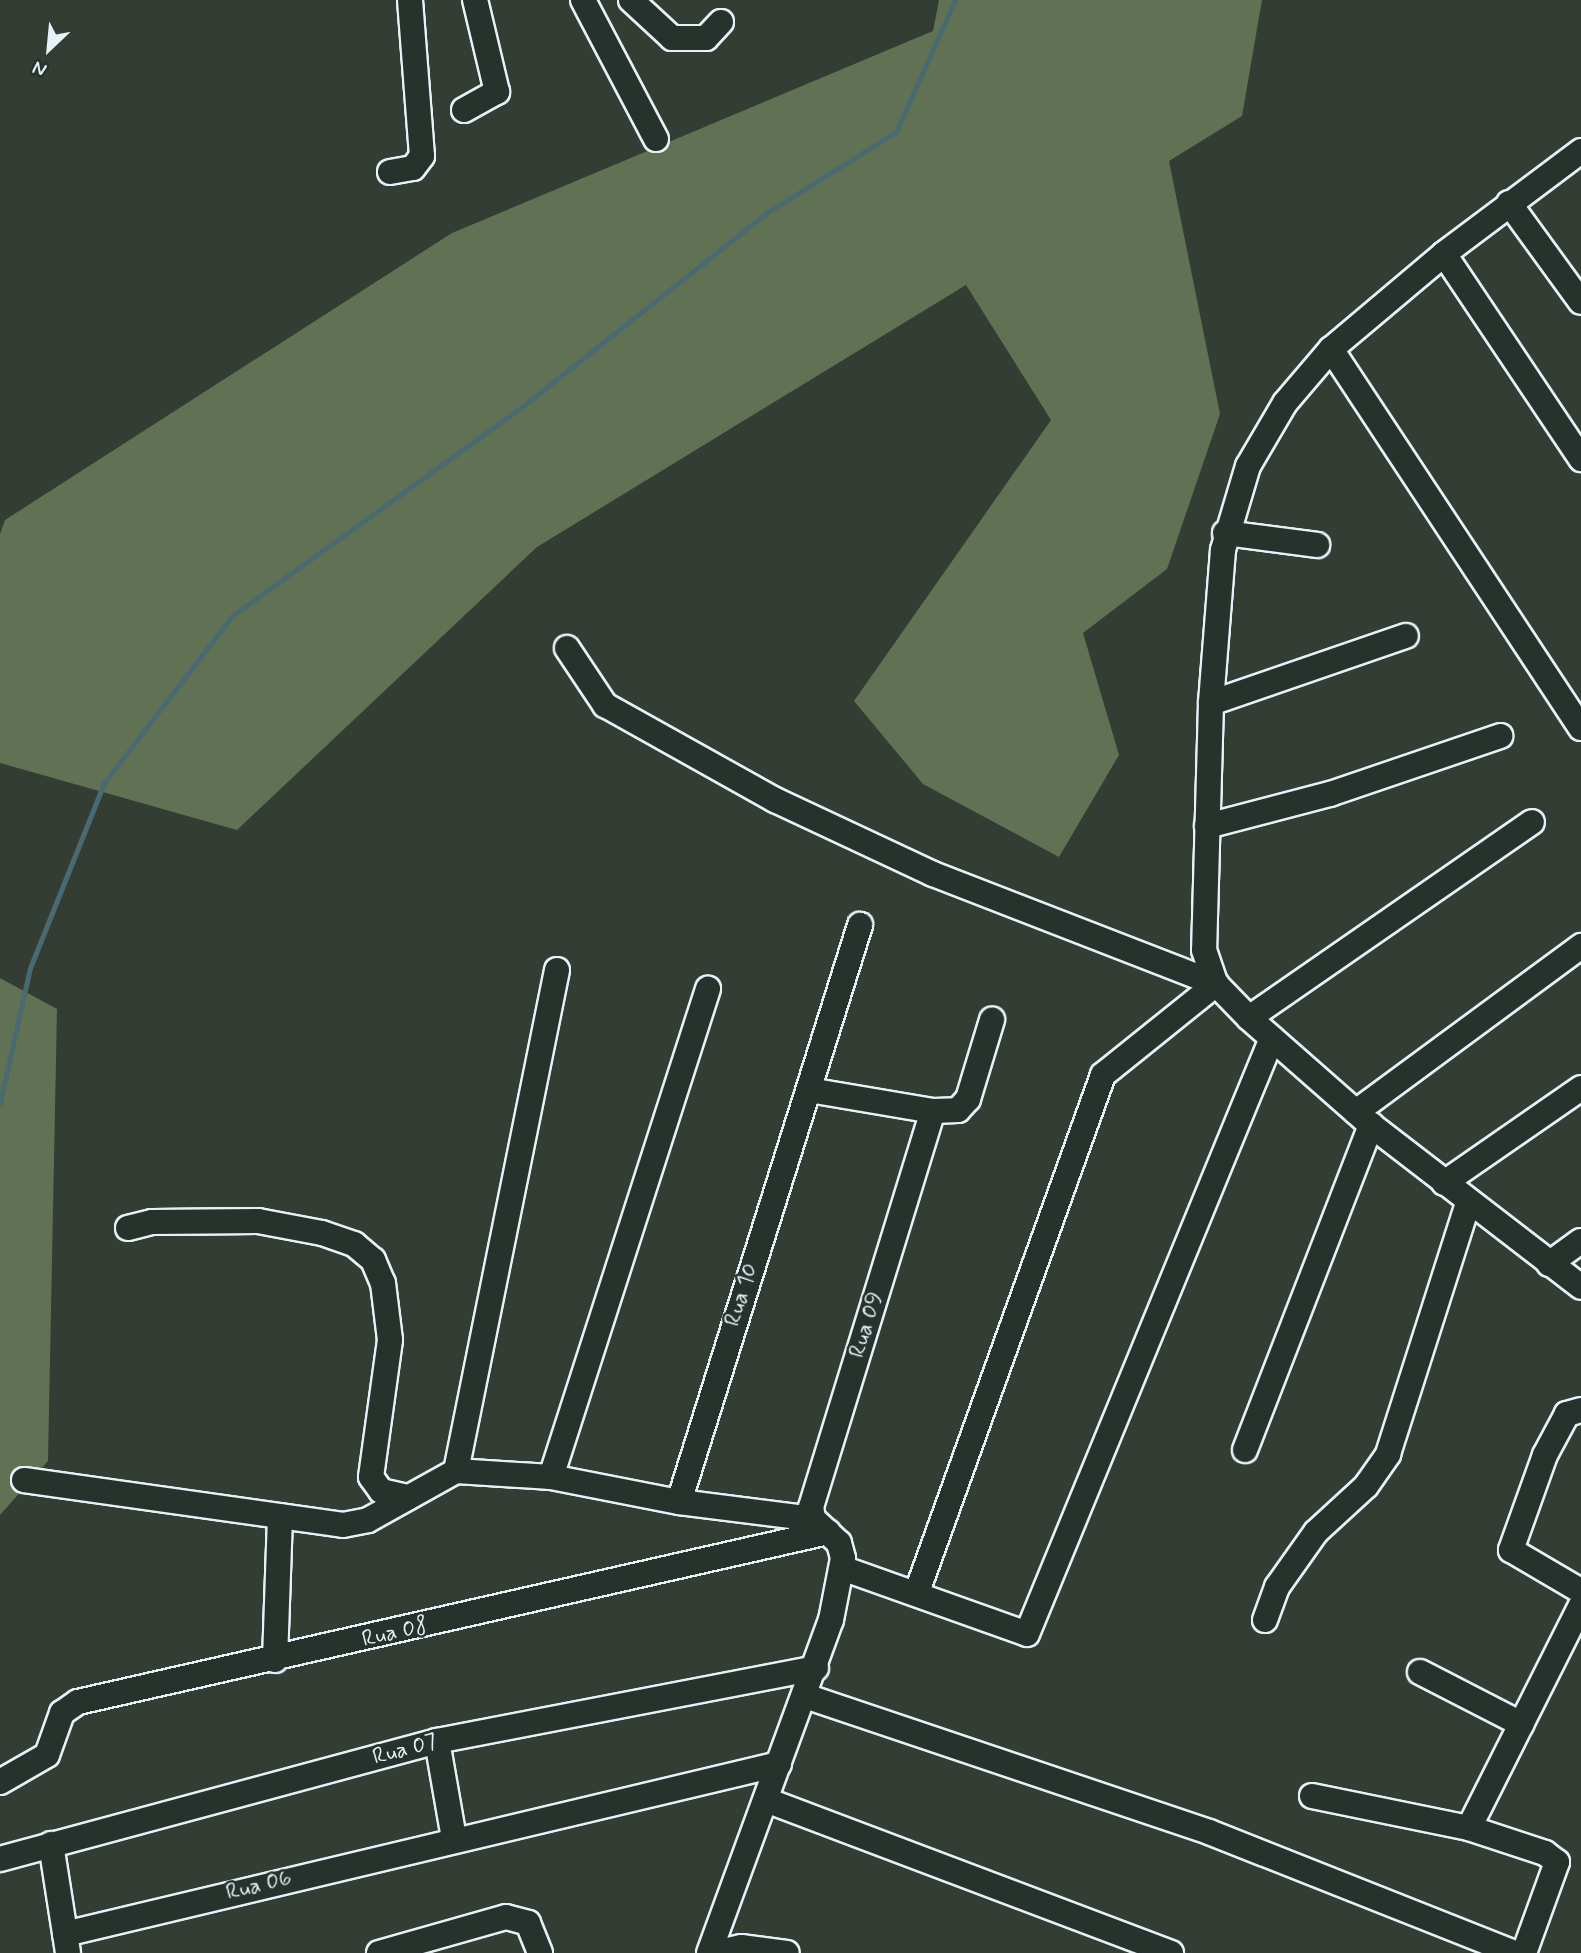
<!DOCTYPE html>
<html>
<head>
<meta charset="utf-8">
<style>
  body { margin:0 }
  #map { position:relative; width:1581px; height:1953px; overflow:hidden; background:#333d34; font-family:Mynerve,sans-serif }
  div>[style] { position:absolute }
  .green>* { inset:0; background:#617153 }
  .stream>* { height:5px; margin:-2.5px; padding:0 2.5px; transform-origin:2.5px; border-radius:2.5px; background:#4a6a71 }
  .roads { filter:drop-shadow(2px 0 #e8f1f8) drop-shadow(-2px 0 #e8f1f8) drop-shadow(0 2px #e8f1f8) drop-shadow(0 -2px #e8f1f8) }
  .minor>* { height:24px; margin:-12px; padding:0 12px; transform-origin:12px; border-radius:12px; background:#26332d }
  span { translate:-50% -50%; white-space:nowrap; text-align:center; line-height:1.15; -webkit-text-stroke:5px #26332d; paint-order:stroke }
  .street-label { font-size:23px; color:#e8f1f8 }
  .north { position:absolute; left:14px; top:14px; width:70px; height:70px; -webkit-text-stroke:5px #26332d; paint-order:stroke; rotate:206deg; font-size:19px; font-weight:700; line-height:28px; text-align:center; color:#e8f1f8 }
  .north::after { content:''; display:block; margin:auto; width:24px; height:32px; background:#e8f1f8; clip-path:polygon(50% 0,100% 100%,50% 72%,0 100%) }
</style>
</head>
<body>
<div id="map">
  <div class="green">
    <i style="clip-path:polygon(939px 0,1262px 0,1242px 116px,1169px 161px,1220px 414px,1167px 569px,1083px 633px,1119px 755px,1059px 857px,923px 784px,854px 701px,1051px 420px,966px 285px,537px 547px,237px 830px,0 763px,0 534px,5px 520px,452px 233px,933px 31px)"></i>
    <i style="clip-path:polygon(0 978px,57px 1009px,48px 1461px,0 1515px)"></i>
  </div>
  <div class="stream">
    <i style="left:0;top:1103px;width:138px;rotate:-77.5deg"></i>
    <i style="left:30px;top:968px;width:199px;rotate:-68.2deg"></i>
    <i style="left:104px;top:783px;width:210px;rotate:-52.5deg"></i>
    <i style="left:232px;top:616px;width:359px;rotate:-35.8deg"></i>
    <i style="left:523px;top:406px;width:313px;rotate:-38.4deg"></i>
    <i style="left:768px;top:212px;width:151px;rotate:-32deg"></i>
    <i style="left:896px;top:132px;width:145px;rotate:-65.9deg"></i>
  </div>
  <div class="roads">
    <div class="minor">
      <i style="left:583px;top:0;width:157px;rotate:62.3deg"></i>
      <i style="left:631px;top:0;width:56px;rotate:42.8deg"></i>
      <i style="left:672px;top:38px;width:34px"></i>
      <i style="left:706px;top:38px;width:22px;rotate:-47deg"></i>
      <i style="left:464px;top:110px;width:38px;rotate:-29deg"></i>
      <i style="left:497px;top:92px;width:95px;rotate:-103.4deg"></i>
      <i style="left:1581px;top:151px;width:171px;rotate:143.1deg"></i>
      <i style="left:1444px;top:254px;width:148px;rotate:139.9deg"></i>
      <i style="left:1331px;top:349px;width:71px;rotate:130.4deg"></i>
      <i style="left:1285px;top:403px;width:73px;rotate:120.4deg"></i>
      <i style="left:1248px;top:466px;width:88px;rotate:106.6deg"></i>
      <i style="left:1223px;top:550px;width:153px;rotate:94.5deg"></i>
      <i style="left:1211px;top:703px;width:247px;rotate:91.6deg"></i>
      <i style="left:1204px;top:950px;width:36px;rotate:71deg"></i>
      <i style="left:1216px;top:984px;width:47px;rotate:45.9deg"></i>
      <i style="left:1249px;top:1018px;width:162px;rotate:41.3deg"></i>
      <i style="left:1371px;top:1125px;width:265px;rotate:37.6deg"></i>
      <i style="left:390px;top:172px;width:23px;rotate:-10deg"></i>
      <i style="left:413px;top:168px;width:15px;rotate:-53deg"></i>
      <i style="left:422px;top:156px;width:156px;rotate:-94.4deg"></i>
      <i style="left:1509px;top:203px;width:122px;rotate:54deg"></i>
      <i style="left:1444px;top:254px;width:247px;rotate:56.2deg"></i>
      <i style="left:1331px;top:349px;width:454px;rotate:56.6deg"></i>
      <i style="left:1225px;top:533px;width:93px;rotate:7.4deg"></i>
      <i style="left:567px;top:648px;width:69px;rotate:56.3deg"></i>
      <i style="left:605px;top:705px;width:195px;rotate:29.2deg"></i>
      <i style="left:775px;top:800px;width:174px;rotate:25.1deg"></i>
      <i style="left:933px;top:874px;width:304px;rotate:21.2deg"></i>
      <i style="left:1216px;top:984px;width:145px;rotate:141.2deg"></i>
      <i style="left:1103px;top:1075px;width:549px;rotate:109.79deg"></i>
      <i style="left:1211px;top:703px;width:206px;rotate:-19deg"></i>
      <i style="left:1207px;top:826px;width:127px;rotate:-14.6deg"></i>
      <i style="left:1330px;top:794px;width:180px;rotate:-18.8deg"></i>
      <i style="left:1249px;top:1018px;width:344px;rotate:-34.7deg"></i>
      <i style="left:809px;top:1090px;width:126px;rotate:9.6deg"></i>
      <i style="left:933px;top:1111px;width:25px;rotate:-2deg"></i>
      <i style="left:958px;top:1110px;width:15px;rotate:-48deg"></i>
      <i style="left:968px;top:1099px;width:83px;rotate:-73.1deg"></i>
      <i style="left:1356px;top:1112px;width:280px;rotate:-36.4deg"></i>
      <i style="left:1444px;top:1183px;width:167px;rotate:-34.7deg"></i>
      <i style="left:128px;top:1228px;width:25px;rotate:-14deg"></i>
      <i style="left:152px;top:1222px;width:106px;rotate:-0.5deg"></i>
      <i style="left:258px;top:1221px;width:65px;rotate:10.6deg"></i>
      <i style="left:322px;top:1233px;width:34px;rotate:19deg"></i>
      <i style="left:354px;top:1244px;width:25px;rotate:40deg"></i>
      <i style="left:373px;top:1260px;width:25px;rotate:67deg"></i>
      <i style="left:383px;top:1283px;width:57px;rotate:83deg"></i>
      <i style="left:390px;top:1340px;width:138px;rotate:97.9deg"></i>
      <i style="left:371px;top:1477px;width:17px;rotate:54deg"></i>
      <i style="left:381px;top:1491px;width:28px;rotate:13deg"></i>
      <i style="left:1549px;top:1264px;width:39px;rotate:-36deg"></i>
      <i style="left:1581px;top:1410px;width:15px;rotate:164deg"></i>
      <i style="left:1567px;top:1414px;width:47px;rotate:118.2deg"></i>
      <i style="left:1545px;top:1455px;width:101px;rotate:109.7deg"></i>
      <i style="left:1511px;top:1550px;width:81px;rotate:30.4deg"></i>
      <i style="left:1245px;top:1450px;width:349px;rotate:-68.8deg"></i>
      <i style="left:456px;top:1471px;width:511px;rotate:-78.6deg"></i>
      <i style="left:551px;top:1477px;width:513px;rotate:-72.17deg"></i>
      <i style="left:24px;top:1480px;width:322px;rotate:8deg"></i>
      <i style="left:343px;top:1525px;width:25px;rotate:-11deg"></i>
      <i style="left:368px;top:1520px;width:101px;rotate:-29.1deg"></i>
      <i style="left:456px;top:1471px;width:95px;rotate:3.6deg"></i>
      <i style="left:551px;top:1477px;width:130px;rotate:11.1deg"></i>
      <i style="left:679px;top:1502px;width:135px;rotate:7.2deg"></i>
      <i style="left:679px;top:1502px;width:605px;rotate:-72.58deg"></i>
      <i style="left:842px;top:1568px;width:196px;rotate:19.6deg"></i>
      <i style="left:1027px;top:1634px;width:644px;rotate:-67.65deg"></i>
      <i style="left:1265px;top:1620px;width:35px;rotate:-70deg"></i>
      <i style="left:1277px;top:1587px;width:67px;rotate:-54.7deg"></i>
      <i style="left:1316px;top:1532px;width:68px;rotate:-42.6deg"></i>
      <i style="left:1366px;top:1486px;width:39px;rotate:-55deg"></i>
      <i style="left:1388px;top:1454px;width:263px;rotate:-72.3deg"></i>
      <i style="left:275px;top:1660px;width:144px;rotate:-88deg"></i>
      <i style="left:1420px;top:1672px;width:114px;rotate:27.2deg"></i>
      <i style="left:805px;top:1696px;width:426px;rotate:18.6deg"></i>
      <i style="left:1209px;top:1832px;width:329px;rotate:21.6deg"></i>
      <i style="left:437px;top:1741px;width:98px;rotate:80.1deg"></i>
      <i style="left:0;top:1782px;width:54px;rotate:-29.9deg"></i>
      <i style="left:47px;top:1755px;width:45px;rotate:-70.3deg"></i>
      <i style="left:62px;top:1713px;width:19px;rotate:-35deg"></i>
      <i style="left:78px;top:1702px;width:769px;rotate:-12.77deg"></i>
      <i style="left:1312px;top:1796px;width:160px;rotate:11.5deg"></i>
      <i style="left:1469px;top:1828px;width:80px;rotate:18.2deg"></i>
      <i style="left:1545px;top:1853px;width:15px;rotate:37deg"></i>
      <i style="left:1557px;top:1862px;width:97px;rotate:109.9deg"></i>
      <i style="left:766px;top:1800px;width:433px;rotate:20.7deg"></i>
      <i style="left:1469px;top:1828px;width:250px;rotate:-63.3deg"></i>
      <i style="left:51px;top:1844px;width:110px;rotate:81.1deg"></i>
      <i style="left:0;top:1859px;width:453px;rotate:-15.1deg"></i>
      <i style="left:437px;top:1741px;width:386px;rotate:-10.9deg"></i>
      <i style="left:65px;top:1934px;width:734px;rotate:-13.39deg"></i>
      <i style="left:379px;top:1953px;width:132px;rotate:-15.8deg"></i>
      <i style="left:506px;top:1917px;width:23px;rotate:15deg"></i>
      <i style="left:528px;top:1923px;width:32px;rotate:68deg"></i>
      <i style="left:709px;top:1953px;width:355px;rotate:-69.9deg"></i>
      <i style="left:831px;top:1620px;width:63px;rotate:-79deg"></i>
      <i style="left:843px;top:1558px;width:16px;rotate:-105deg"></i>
      <i style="left:839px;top:1543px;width:35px;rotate:-137deg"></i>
      <i style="left:813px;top:1519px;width:12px;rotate:-99deg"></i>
      <i style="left:811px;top:1507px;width:414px;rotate:-72.9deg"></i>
      <i style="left:715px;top:1953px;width:27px;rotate:-13deg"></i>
      <i style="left:741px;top:1947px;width:46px;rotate:7.4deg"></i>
    </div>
  </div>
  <div class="street-label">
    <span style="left:742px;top:1295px;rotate:-73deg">Rua 10</span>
    <span style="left:867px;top:1325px;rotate:-73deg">Rua 09</span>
    <span style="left:395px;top:1633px;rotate:-13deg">Rua 08</span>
    <span style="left:405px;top:1750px;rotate:-15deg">Rua 07</span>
    <span style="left:259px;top:1886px;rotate:-14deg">Rua 06</span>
  </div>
  <div class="north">N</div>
</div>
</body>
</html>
